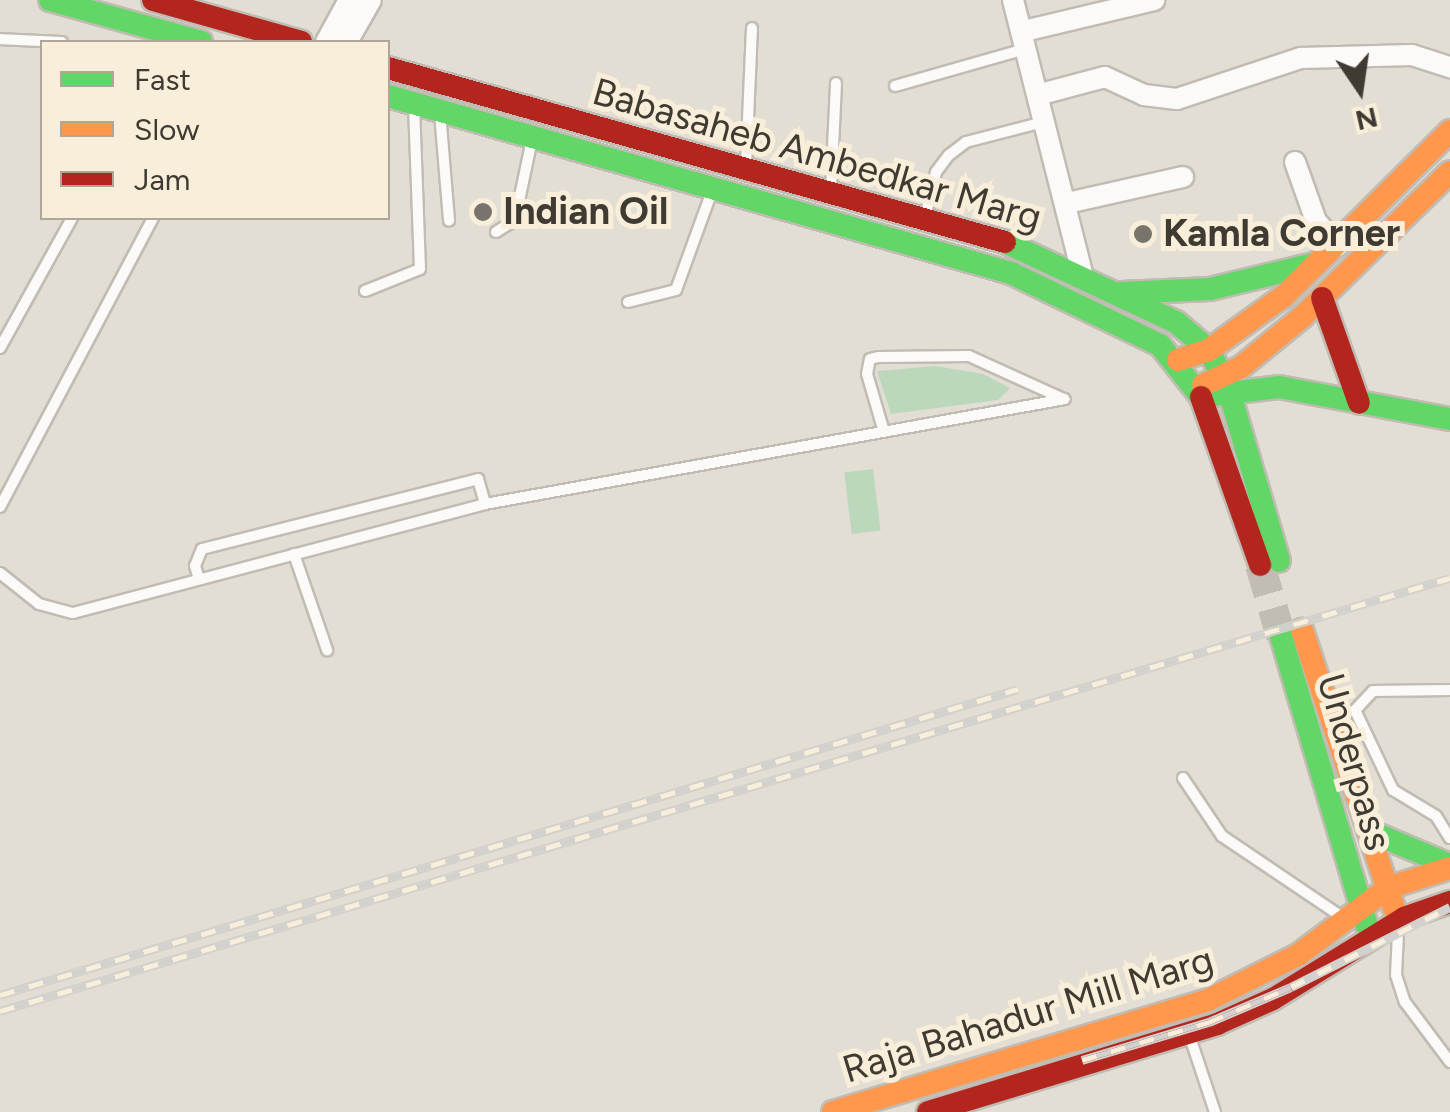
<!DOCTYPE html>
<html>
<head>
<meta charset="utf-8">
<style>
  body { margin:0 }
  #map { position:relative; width:1450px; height:1112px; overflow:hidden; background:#e3ded3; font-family:Figtree,sans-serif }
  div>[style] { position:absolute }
  .green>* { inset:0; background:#bbd8bc; transform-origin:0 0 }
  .primary-tunnel>* { height:30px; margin-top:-15px; transform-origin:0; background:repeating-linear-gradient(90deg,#c2bdb3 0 30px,transparent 0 45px) }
  .roads { filter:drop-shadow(2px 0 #c1bcb3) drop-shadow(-2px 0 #c1bcb3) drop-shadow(0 2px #c1bcb3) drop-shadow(0 -2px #c1bcb3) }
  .lane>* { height:10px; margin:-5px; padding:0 5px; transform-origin:5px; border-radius:5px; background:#fbfaf8 }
  .street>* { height:20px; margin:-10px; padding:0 10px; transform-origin:10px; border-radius:10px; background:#fbfaf8 }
  .fast>* { height:22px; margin:-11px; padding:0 11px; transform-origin:11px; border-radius:11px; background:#63d668 }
  .slow>* { height:22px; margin:-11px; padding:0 11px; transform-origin:11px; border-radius:11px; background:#ff974d }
  .jam>* { height:22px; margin:-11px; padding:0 11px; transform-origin:11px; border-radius:11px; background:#b3261e }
  .rail>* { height:9px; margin-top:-4.5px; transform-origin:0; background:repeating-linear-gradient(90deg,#f8eed9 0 15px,#d3d1ce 0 30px); box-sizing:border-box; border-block:2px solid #d3d1ce }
  .dots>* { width:28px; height:28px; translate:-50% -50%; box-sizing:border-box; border:5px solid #f8eed9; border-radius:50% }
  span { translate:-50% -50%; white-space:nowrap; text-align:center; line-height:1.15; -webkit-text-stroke:10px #f8eed9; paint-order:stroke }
  .street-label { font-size:38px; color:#3f3b33 }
  .poi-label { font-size:38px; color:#3f3b33; font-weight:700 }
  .left { translate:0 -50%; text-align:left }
  .legend { position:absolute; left:40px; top:40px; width:350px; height:180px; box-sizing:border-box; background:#f8eed9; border:2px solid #aea697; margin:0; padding:12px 18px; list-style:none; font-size:30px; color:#3f3b33 }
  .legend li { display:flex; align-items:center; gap:20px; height:50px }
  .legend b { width:50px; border:2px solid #aea697 }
  .north { position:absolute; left:1310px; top:40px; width:100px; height:100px; -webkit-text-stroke:8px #f8eed9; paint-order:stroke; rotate:167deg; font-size:28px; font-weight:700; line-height:40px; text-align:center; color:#3f3b33 }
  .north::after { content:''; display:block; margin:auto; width:35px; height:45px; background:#3f3b33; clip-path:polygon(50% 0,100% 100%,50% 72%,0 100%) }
</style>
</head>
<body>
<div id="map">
  <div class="green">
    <i style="clip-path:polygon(935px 366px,983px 374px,1010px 388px,998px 400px,891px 414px,877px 371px)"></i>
    <i style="left:873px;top:469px;width:62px;height:29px;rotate:83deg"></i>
  </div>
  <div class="primary-tunnel">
    <i style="left:1260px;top:565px;width:74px;rotate:73.5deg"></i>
  </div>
  <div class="roads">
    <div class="lane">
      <i style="left:0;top:39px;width:62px;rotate:2.8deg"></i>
      <i style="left:895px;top:86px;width:138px;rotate:-15.9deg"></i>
      <i style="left:440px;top:113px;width:108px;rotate:85.2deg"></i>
      <i style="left:746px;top:165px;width:137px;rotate:-87.5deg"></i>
      <i style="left:831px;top:190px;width:107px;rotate:-87.3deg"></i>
      <i style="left:925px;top:217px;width:46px;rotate:-76.3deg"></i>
      <i style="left:936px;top:172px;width:21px;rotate:-53deg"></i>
      <i style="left:949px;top:155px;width:21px;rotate:-37deg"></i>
      <i style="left:966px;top:142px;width:84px;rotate:-14.5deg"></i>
      <i style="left:496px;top:232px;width:22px;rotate:-32deg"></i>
      <i style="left:515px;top:220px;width:83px;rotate:-78.1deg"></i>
      <i style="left:365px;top:291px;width:59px;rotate:-21.8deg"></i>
      <i style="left:420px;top:269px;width:160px;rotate:-92.1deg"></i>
      <i style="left:628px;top:302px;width:49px;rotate:-14deg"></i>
      <i style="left:676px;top:290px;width:105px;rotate:-70deg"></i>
      <i style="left:0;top:348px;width:149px;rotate:-61deg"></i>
      <i style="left:884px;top:432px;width:60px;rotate:-106.3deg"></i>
      <i style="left:867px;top:374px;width:15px;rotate:-79deg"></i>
      <i style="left:870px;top:359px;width:9px;rotate:-13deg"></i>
      <i style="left:879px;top:357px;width:90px;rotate:-0.6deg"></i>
      <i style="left:969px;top:356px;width:104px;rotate:24.4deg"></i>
      <i style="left:0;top:507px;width:327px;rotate:-62.1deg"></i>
      <i style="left:294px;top:554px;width:102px;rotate:71deg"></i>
      <i style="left:0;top:573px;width:50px;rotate:38.5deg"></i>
      <i style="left:39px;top:604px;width:35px;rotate:15deg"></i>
      <i style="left:73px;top:613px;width:426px;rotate:-14.8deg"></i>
      <i style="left:485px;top:504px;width:589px;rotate:-10.26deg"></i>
      <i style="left:199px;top:579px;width:14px;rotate:-107deg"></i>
      <i style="left:195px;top:566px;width:18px;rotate:-68deg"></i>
      <i style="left:202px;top:549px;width:285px;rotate:-14.2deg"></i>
      <i style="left:478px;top:479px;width:26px;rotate:74deg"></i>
      <i style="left:1450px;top:690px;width:77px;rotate:179.3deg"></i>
      <i style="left:1373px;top:691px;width:26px;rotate:133deg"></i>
      <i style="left:1355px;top:710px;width:89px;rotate:64.6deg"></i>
      <i style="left:1393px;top:790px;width:50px;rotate:31.2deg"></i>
      <i style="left:1436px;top:816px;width:26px;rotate:58deg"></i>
      <i style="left:1183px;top:778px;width:70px;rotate:56.1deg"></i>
      <i style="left:1222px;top:836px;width:141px;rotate:34deg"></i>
      <i style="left:1398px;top:933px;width:42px;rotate:92.7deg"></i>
      <i style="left:1396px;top:975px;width:28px;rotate:72deg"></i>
      <i style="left:1405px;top:1002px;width:75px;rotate:53.1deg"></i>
      <i style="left:1190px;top:1037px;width:79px;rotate:71.6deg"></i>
    </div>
    <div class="street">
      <i style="left:1013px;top:0;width:281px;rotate:75.8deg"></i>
      <i style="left:1024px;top:31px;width:134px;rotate:-13.4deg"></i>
      <i style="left:326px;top:42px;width:48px;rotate:-61.3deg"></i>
      <i style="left:347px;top:42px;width:48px;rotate:-60.3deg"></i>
      <i style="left:1041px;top:94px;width:66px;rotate:-14.9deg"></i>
      <i style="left:1105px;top:77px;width:43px;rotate:24.8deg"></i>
      <i style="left:1144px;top:95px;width:33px;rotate:7deg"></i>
      <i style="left:1177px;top:99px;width:131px;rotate:-18.3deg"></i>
      <i style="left:1301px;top:58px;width:111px;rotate:-1.5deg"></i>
      <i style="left:1412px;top:55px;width:40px;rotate:18deg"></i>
      <i style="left:1295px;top:162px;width:63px;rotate:70.4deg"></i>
      <i style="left:1316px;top:221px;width:33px;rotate:49deg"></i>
      <i style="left:1067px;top:203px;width:119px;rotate:-12.6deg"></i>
    </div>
    <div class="fast">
      <i style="left:50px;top:0;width:157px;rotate:15.5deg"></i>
      <i style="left:388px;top:96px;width:648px;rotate:15.86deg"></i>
      <i style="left:1011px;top:273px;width:165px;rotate:25.8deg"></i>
      <i style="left:1160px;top:345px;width:66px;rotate:51.7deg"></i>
      <i style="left:1005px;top:242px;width:189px;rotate:25.1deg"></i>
      <i style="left:1176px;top:322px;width:43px;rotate:40.3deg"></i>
      <i style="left:1209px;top:350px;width:46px;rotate:64deg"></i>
      <i style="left:1229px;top:391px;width:177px;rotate:73.6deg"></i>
      <i style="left:1121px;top:293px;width:89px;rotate:-2.6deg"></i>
      <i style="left:1210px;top:289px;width:107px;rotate:-13.5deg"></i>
      <i style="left:1212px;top:395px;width:67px;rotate:-6.8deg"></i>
      <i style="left:1279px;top:387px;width:174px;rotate:10.6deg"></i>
      <i style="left:1281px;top:636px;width:302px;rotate:73.5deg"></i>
      <i style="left:1369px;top:831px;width:88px;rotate:22.8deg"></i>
    </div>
    <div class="slow">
      <i style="left:1178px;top:360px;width:33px;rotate:-18deg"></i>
      <i style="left:1209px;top:350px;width:92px;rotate:-35.8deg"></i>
      <i style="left:1284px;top:296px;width:234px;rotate:-44.8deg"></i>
      <i style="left:1203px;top:385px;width:42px;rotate:-25.3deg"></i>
      <i style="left:1241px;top:367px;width:79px;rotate:-39.3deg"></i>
      <i style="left:1302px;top:317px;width:207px;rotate:-44.4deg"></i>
      <i style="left:1302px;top:630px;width:293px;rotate:71.7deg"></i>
      <i style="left:833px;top:1112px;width:391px;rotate:-16.6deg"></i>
      <i style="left:1208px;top:1000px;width:101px;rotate:-26.6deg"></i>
      <i style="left:1298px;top:955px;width:112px;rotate:-36.7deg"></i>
      <i style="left:1388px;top:888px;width:65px;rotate:-17.9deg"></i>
    </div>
    <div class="jam">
      <i style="left:153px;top:0;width:154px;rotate:15.8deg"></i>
      <i style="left:388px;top:68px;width:641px;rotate:15.75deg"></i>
      <i style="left:1322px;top:298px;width:111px;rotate:70.6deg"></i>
      <i style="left:1201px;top:397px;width:178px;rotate:70.6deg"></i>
      <i style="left:928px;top:1112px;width:302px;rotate:-16.9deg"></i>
      <i style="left:1217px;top:1024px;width:61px;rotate:-24.1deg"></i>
      <i style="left:1273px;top:999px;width:154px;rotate:-31.7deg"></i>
      <i style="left:1404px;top:918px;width:49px;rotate:-19.2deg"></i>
    </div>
  </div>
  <div class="rail">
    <i style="left:0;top:995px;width:1063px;rotate:-16.73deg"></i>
    <i style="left:0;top:1011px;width:1513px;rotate:-16.63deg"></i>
    <i style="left:1082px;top:1060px;width:133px;rotate:-16.7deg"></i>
    <i style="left:1209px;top:1022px;width:89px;rotate:-23.1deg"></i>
    <i style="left:1291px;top:987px;width:178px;rotate:-26.7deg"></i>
  </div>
  <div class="dots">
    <i style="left:483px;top:212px;background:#78746b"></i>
    <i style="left:1143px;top:234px;background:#78746b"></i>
  </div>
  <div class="street-label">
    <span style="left:817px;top:155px;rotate:16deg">Babasaheb Ambedkar Marg</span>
    <span style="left:1354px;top:762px;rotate:74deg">Underpass</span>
    <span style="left:1028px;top:1015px;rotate:-17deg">Raja Bahadur Mill Marg</span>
  </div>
  <div class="poi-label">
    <span class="left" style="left:503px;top:212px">Indian Oil</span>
    <span class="left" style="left:1163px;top:234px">Kamla Corner</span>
  </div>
  <ul class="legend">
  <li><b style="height:12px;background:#63d668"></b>Fast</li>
  <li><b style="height:12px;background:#ff974d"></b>Slow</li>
  <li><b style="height:12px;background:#b3261e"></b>Jam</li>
  </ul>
  <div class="north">N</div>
</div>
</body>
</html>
